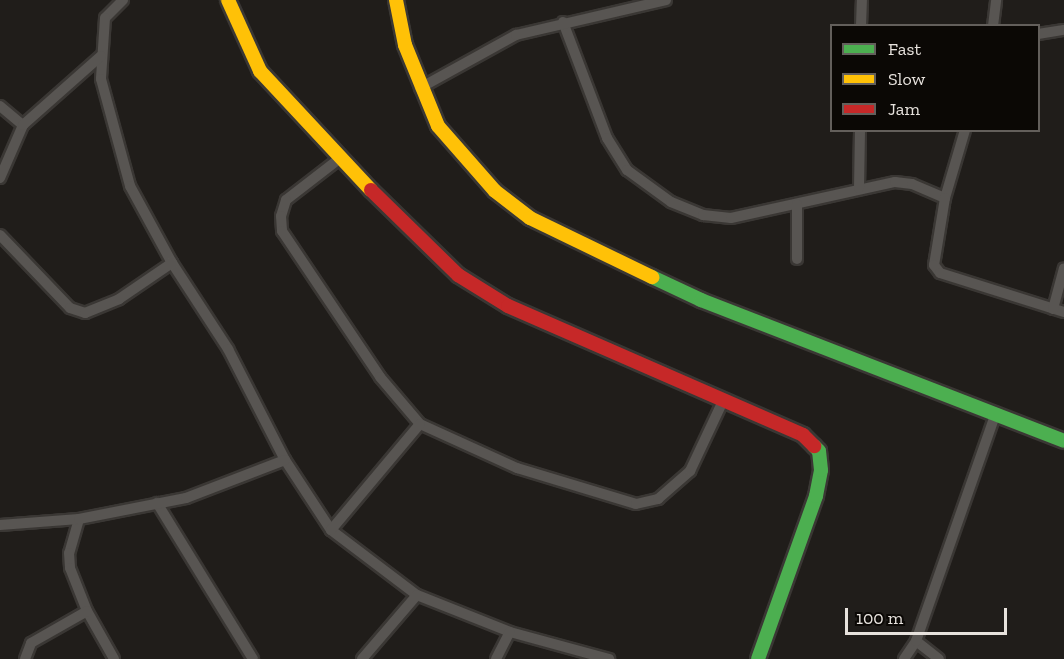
<!DOCTYPE html>
<html>
<head>
<meta charset="utf-8">
<style>
  body { margin:0 }
  #map { position:relative; width:1064px; height:659px; overflow:hidden; background:#201d1a; font-family:"Zilla Slab",serif }
  div>[style] { position:absolute }
  .roads { filter:drop-shadow(2px 0 #3a3734) drop-shadow(-2px 0 #3a3734) drop-shadow(0 2px #3a3734) drop-shadow(0 -2px #3a3734) }
  .street>* { height:10px; margin:-5px; padding:0 5px; transform-origin:5px; border-radius:5px; background:#585552 }
  .fast>* { height:14px; margin:-7px; padding:0 7px; transform-origin:7px; border-radius:7px; background:#4caf50 }
  .slow>* { height:14px; margin:-7px; padding:0 7px; transform-origin:7px; border-radius:7px; background:#ffc107 }
  .jam>* { height:14px; margin:-7px; padding:0 7px; transform-origin:7px; border-radius:7px; background:#c62828 }
  span { translate:-50% -50%; white-space:nowrap; text-align:center; line-height:1.15; -webkit-text-stroke:6px #0b0805; paint-order:stroke }
  .legend { position:absolute; left:830px; top:24px; width:210px; height:108px; box-sizing:border-box; background:#0b0805; border:2px solid #635f5b; margin:0; padding:8px 10px; list-style:none; font-size:18px; color:#e7e2dd }
  .legend li { display:flex; align-items:center; gap:12px; height:30px }
  .legend b { width:30px; border:2px solid #635f5b }
  .scale { position:absolute; left:845px; top:608px; width:162px; height:27px; box-sizing:border-box; border:3px solid #e7e2dd; border-top:0; padding-left:8px; font-size:18px; line-height:21px; white-space:nowrap; color:#e7e2dd; -webkit-text-stroke:4px #0b0805; paint-order:stroke }
</style>
</head>
<body>
<div id="map">
  <div class="roads">
    <div class="street">
      <i style="left:123px;top:0;width:25px;rotate:135deg"></i>
      <i style="left:105px;top:18px;width:61px;rotate:93.8deg"></i>
      <i style="left:101px;top:79px;width:111px;rotate:74.8deg"></i>
      <i style="left:130px;top:186px;width:88px;rotate:61.4deg"></i>
      <i style="left:172px;top:263px;width:103px;rotate:56.9deg"></i>
      <i style="left:228px;top:349px;width:125px;rotate:62.8deg"></i>
      <i style="left:285px;top:460px;width:84px;rotate:56.7deg"></i>
      <i style="left:331px;top:530px;width:108px;rotate:37.1deg"></i>
      <i style="left:417px;top:595px;width:100px;rotate:21.7deg"></i>
      <i style="left:510px;top:632px;width:103px;rotate:15.3deg"></i>
      <i style="left:563px;top:22px;width:124px;rotate:69.2deg"></i>
      <i style="left:607px;top:138px;width:38px;rotate:58deg"></i>
      <i style="left:627px;top:170px;width:54px;rotate:36deg"></i>
      <i style="left:671px;top:202px;width:35px;rotate:22deg"></i>
      <i style="left:703px;top:215px;width:28px;rotate:6deg"></i>
      <i style="left:731px;top:218px;width:168px;rotate:-12.4deg"></i>
      <i style="left:895px;top:182px;width:17px;rotate:7deg"></i>
      <i style="left:912px;top:184px;width:36px;rotate:23deg"></i>
      <i style="left:861px;top:26px;width:26px;rotate:-88deg"></i>
      <i style="left:993px;top:26px;width:26px;rotate:-83deg"></i>
      <i style="left:1038px;top:34px;width:26px;rotate:-9deg"></i>
      <i style="left:420px;top:88px;width:110px;rotate:-28.9deg"></i>
      <i style="left:516px;top:35px;width:154px;rotate:-13.1deg"></i>
      <i style="left:0;top:106px;width:30px;rotate:40deg"></i>
      <i style="left:965px;top:130px;width:71px;rotate:106.4deg"></i>
      <i style="left:945px;top:198px;width:68px;rotate:99.3deg"></i>
      <i style="left:934px;top:265px;width:10px;rotate:53deg"></i>
      <i style="left:940px;top:273px;width:130px;rotate:17.5deg"></i>
      <i style="left:339px;top:159px;width:67px;rotate:142.3deg"></i>
      <i style="left:286px;top:200px;width:17px;rotate:107deg"></i>
      <i style="left:281px;top:216px;width:15px;rotate:86deg"></i>
      <i style="left:282px;top:231px;width:176px;rotate:56.1deg"></i>
      <i style="left:380px;top:377px;width:62px;rotate:49.6deg"></i>
      <i style="left:420px;top:424px;width:107px;rotate:24.4deg"></i>
      <i style="left:517px;top:468px;width:124px;rotate:16.8deg"></i>
      <i style="left:636px;top:504px;width:23px;rotate:-13deg"></i>
      <i style="left:658px;top:499px;width:43px;rotate:-41.2deg"></i>
      <i style="left:690px;top:471px;width:77px;rotate:-64.8deg"></i>
      <i style="left:0;top:178px;width:58px;rotate:-66.5deg"></i>
      <i style="left:23px;top:125px;width:104px;rotate:-41.5deg"></i>
      <i style="left:859px;top:188px;width:58px;rotate:-89deg"></i>
      <i style="left:797px;top:204px;width:55px;rotate:90deg"></i>
      <i style="left:0;top:235px;width:101px;rotate:46.2deg"></i>
      <i style="left:70px;top:308px;width:16px;rotate:18deg"></i>
      <i style="left:85px;top:313px;width:37px;rotate:-22deg"></i>
      <i style="left:119px;top:299px;width:64px;rotate:-34.2deg"></i>
      <i style="left:1053px;top:309px;width:42px;rotate:-75deg"></i>
      <i style="left:157px;top:503px;width:183px;rotate:58.4deg"></i>
      <i style="left:79px;top:519px;width:35px;rotate:106deg"></i>
      <i style="left:69px;top:553px;width:15px;rotate:86deg"></i>
      <i style="left:70px;top:568px;width:46px;rotate:68.4deg"></i>
      <i style="left:87px;top:611px;width:55px;rotate:60.6deg"></i>
      <i style="left:0;top:525px;width:79px;rotate:-4.3deg"></i>
      <i style="left:79px;top:519px;width:109px;rotate:-11.1deg"></i>
      <i style="left:186px;top:498px;width:106px;rotate:-21deg"></i>
      <i style="left:331px;top:530px;width:138px;rotate:-50deg"></i>
      <i style="left:916px;top:641px;width:29px;rotate:38deg"></i>
      <i style="left:25px;top:659px;width:17px;rotate:-69deg"></i>
      <i style="left:31px;top:643px;width:64px;rotate:-29.7deg"></i>
      <i style="left:362px;top:659px;width:84px;rotate:-49.3deg"></i>
      <i style="left:496px;top:659px;width:30px;rotate:-63deg"></i>
      <i style="left:904px;top:659px;width:22px;rotate:-56deg"></i>
      <i style="left:916px;top:641px;width:242px;rotate:-70.7deg"></i>
    </div>
    <div class="fast">
      <i style="left:652px;top:277px;width:54px;rotate:25.1deg"></i>
      <i style="left:701px;top:300px;width:389px;rotate:21.2deg"></i>
      <i style="left:758px;top:659px;width:173px;rotate:-70.4deg"></i>
      <i style="left:816px;top:496px;width:26px;rotate:-79deg"></i>
      <i style="left:821px;top:470px;width:19px;rotate:-96deg"></i>
      <i style="left:819px;top:451px;width:7px;rotate:-135deg"></i>
    </div>
    <div class="slow">
      <i style="left:228px;top:0;width:78px;rotate:65.7deg"></i>
      <i style="left:260px;top:71px;width:163px;rotate:47deg"></i>
      <i style="left:396px;top:0;width:46px;rotate:78.7deg"></i>
      <i style="left:405px;top:45px;width:87px;rotate:67.8deg"></i>
      <i style="left:438px;top:126px;width:86px;rotate:48.8deg"></i>
      <i style="left:495px;top:191px;width:44px;rotate:37.6deg"></i>
      <i style="left:530px;top:218px;width:136px;rotate:25.8deg"></i>
    </div>
    <div class="jam">
      <i style="left:371px;top:190px;width:122px;rotate:44.3deg"></i>
      <i style="left:458px;top:275px;width:59px;rotate:31.8deg"></i>
      <i style="left:508px;top:306px;width:322px;rotate:23.6deg"></i>
      <i style="left:803px;top:435px;width:16px;rotate:45deg"></i>
    </div>
  </div>
  <ul class="legend">
  <li><b style="height:8px;background:#4caf50"></b>Fast</li>
  <li><b style="height:8px;background:#ffc107"></b>Slow</li>
  <li><b style="height:8px;background:#c62828"></b>Jam</li>
  </ul>
  <div class="scale">100 m</div>
</div>
</body>
</html>
